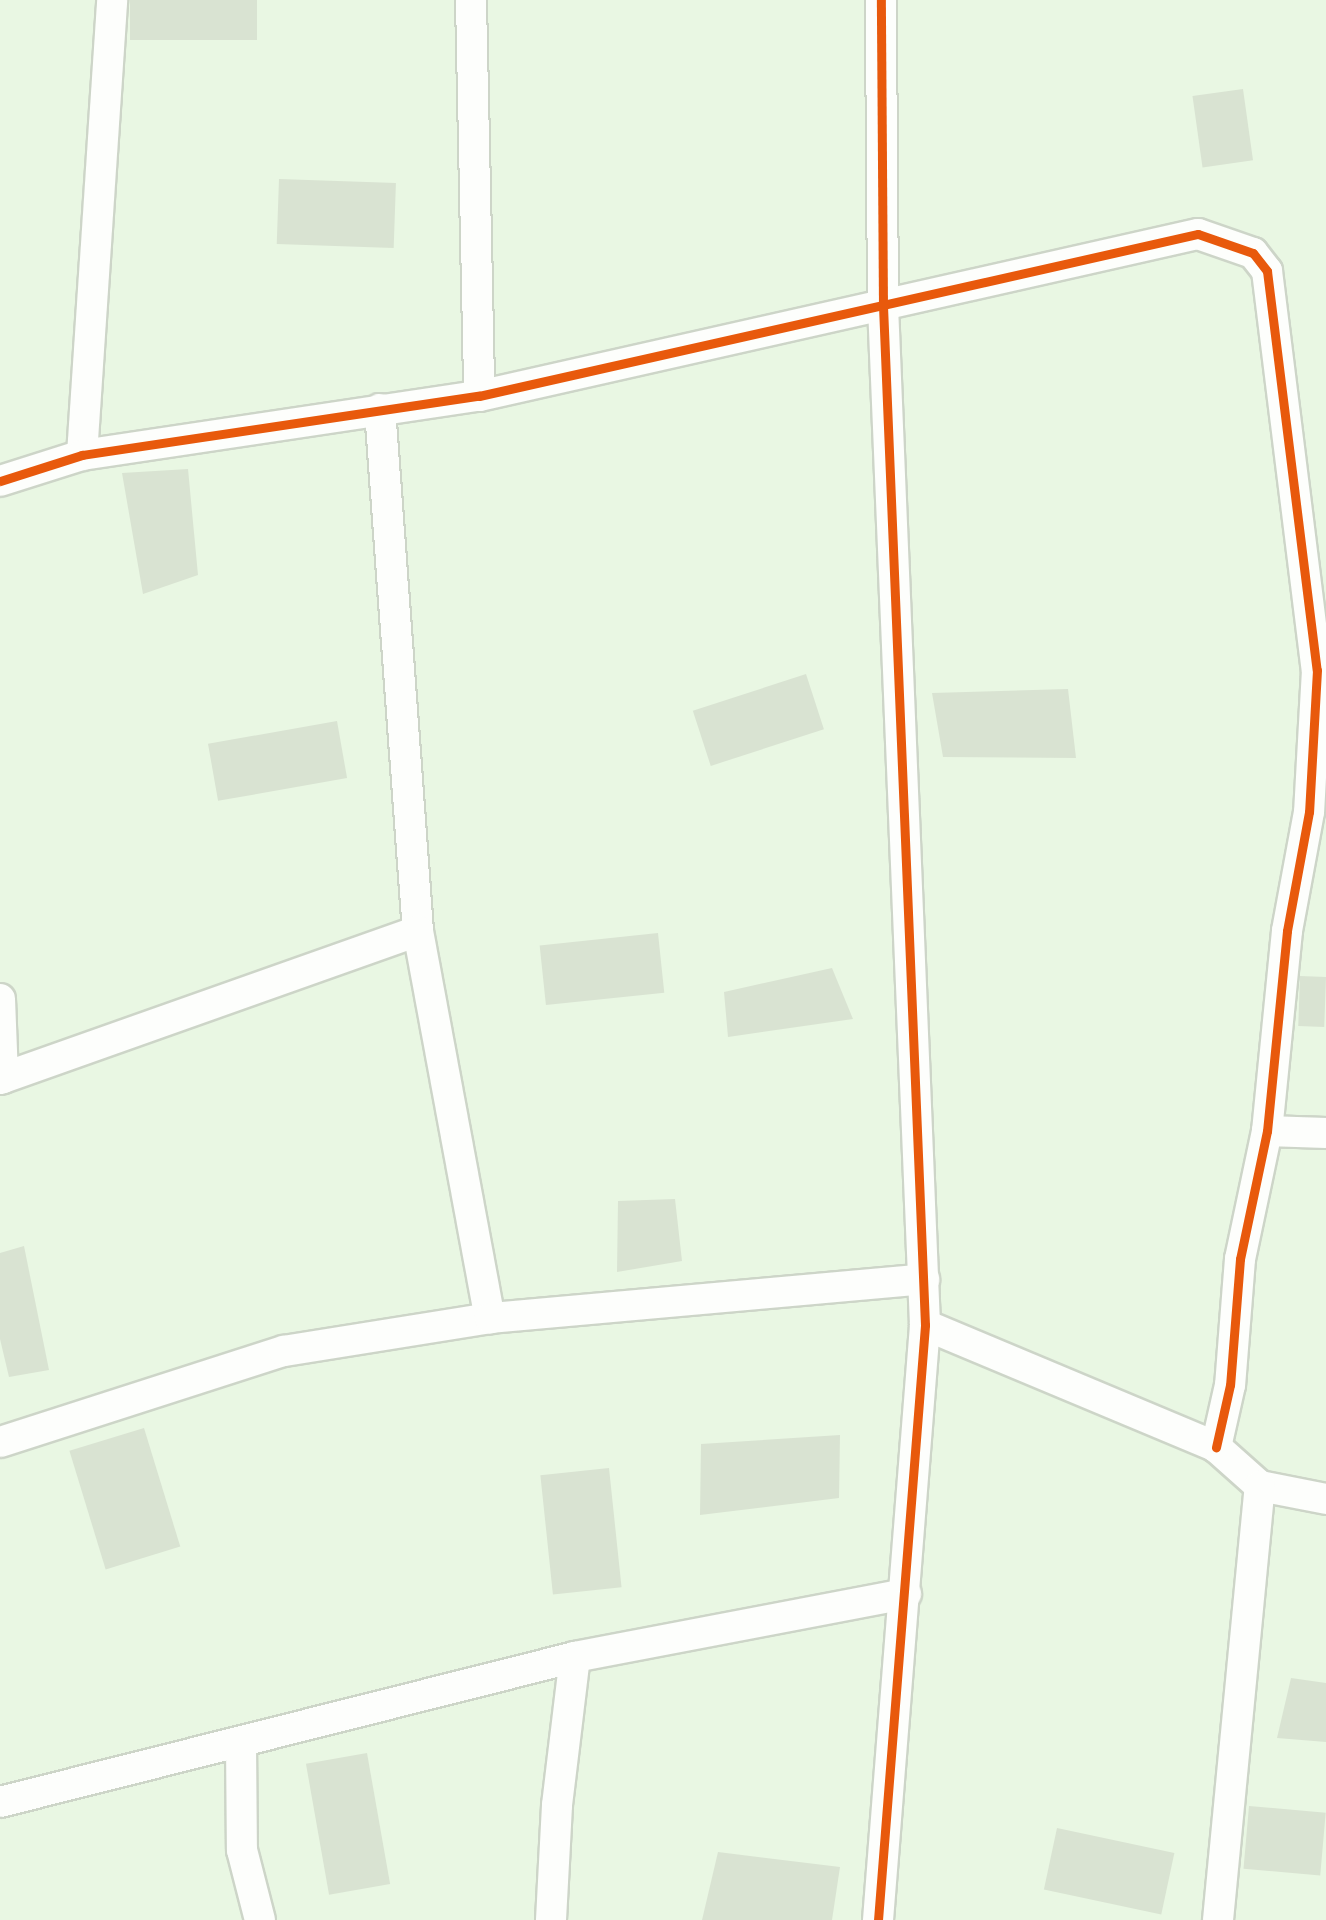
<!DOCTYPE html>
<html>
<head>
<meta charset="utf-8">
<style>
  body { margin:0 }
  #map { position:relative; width:1326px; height:1920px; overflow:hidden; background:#f0f8ed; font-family:"Archivo Narrow",sans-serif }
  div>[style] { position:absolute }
  .residential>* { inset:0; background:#e9f7e3; transform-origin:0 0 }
  .building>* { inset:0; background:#d9e3d2; transform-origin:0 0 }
  .roads { filter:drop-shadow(2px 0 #cdd5c8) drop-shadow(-2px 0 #cdd5c8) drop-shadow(0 2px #cdd5c8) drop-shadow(0 -2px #cdd5c8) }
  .minor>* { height:30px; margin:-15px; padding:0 15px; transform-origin:15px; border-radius:15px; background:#fdfefc }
  .cycleway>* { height:9px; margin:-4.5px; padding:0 4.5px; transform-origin:4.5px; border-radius:4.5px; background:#e8590c }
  span { translate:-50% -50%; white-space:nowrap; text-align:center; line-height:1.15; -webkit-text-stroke:6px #f4fef0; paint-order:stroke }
</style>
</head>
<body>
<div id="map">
  <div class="residential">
    <i style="left:0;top:0;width:1326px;height:1920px"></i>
  </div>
  <div class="building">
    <i style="left:130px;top:0;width:127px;height:40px"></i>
    <i style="left:1243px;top:89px;width:72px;height:51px;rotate:82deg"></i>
    <i style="left:279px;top:179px;width:117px;height:65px;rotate:2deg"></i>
    <i style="clip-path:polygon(188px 469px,198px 575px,143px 594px,122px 473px)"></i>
    <i style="left:806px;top:674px;width:58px;height:119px;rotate:72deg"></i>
    <i style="clip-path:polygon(1068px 689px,1076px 758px,943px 757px,932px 693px)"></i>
    <i style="left:337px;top:721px;width:58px;height:131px;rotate:80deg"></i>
    <i style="left:658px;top:933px;width:60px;height:119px;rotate:84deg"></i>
    <i style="clip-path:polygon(832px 968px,853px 1019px,728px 1037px,724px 992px)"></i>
    <i style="left:1300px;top:976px;width:26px;height:50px;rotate:2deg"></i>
    <i style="clip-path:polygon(675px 1199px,682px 1261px,617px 1272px,618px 1201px)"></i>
    <i style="clip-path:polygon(24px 1246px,49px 1370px,9px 1377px,0 1339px,0 1253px)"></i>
    <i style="left:144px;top:1428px;width:124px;height:78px;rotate:73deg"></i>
    <i style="clip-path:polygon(840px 1435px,839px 1498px,700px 1515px,701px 1444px)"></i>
    <i style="left:609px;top:1468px;width:120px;height:69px;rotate:84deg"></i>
    <i style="clip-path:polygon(1291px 1678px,1326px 1683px,1326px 1742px,1277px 1738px)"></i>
    <i style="left:367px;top:1753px;width:133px;height:62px;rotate:80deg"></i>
    <i style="left:1249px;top:1806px;width:77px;height:63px;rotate:5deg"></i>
    <i style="left:1057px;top:1828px;width:120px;height:63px;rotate:12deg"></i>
    <i style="clip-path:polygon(718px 1852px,840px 1867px,832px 1920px,702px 1920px)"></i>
  </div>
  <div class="roads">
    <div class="minor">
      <i style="left:471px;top:0;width:396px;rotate:88.8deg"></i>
      <i style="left:380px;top:409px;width:523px;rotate:85.84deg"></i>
      <i style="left:418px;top:931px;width:394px;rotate:79.5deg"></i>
      <i style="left:82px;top:455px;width:456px;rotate:-86.2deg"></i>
      <i style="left:0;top:481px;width:86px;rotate:-17.6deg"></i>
      <i style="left:82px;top:455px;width:401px;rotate:-8.5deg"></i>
      <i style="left:479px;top:396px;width:737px;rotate:-12.7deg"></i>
      <i style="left:1198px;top:234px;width:58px;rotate:19.1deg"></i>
      <i style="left:1253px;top:253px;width:23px;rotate:52deg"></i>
      <i style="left:1267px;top:271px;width:402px;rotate:82.9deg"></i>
      <i style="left:1317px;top:670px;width:142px;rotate:93.2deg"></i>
      <i style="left:1309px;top:812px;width:121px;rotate:100.5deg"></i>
      <i style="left:1287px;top:931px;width:201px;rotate:95.7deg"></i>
      <i style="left:1267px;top:1131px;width:131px;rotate:101.9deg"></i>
      <i style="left:1240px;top:1259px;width:126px;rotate:94.5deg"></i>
      <i style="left:1230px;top:1385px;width:64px;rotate:102.7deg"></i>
      <i style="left:0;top:999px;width:79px;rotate:87.8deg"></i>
      <i style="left:0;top:1079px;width:443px;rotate:-19.5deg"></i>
      <i style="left:1267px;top:1131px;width:59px;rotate:1.9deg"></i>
      <i style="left:925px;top:1325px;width:316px;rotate:22.7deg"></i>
      <i style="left:1216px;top:1447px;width:59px;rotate:41.6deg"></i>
      <i style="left:1260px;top:1486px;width:67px;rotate:11.1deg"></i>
      <i style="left:0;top:1442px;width:298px;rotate:-17.8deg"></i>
      <i style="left:284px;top:1351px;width:209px;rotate:-9.1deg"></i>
      <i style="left:490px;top:1318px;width:436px;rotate:-5.1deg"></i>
      <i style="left:241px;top:1743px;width:107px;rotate:89.5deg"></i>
      <i style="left:242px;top:1850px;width:72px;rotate:75.6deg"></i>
      <i style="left:0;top:1802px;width:593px;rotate:-14.15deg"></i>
      <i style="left:575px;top:1657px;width:337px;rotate:-10.8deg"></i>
      <i style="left:551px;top:1920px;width:115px;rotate:-87deg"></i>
      <i style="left:557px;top:1805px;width:149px;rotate:-83.1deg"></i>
      <i style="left:878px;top:1920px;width:597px;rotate:-85.48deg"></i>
      <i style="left:925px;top:1325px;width:1019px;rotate:-92.36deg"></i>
      <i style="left:883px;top:307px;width:307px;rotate:-90.4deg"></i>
      <i style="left:1218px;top:1920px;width:436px;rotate:-84.5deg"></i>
    </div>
  </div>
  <div class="cycleway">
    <i style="left:0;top:481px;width:86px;rotate:-17.6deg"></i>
    <i style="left:82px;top:455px;width:401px;rotate:-8.5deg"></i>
    <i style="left:479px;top:396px;width:737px;rotate:-12.7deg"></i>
    <i style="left:1198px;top:234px;width:58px;rotate:19.1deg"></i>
    <i style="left:1253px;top:253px;width:23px;rotate:52deg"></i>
    <i style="left:1267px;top:271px;width:402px;rotate:82.9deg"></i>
    <i style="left:1317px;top:670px;width:142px;rotate:93.2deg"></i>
    <i style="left:1309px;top:812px;width:121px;rotate:100.5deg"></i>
    <i style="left:1287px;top:931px;width:201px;rotate:95.7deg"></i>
    <i style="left:1267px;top:1131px;width:131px;rotate:101.9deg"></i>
    <i style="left:1240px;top:1259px;width:126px;rotate:94.5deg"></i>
    <i style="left:1230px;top:1385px;width:64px;rotate:102.7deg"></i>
    <i style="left:878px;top:1920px;width:597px;rotate:-85.48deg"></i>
    <i style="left:925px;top:1325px;width:1019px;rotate:-92.36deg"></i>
    <i style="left:883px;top:307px;width:307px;rotate:-90.4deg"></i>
  </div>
</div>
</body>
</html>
